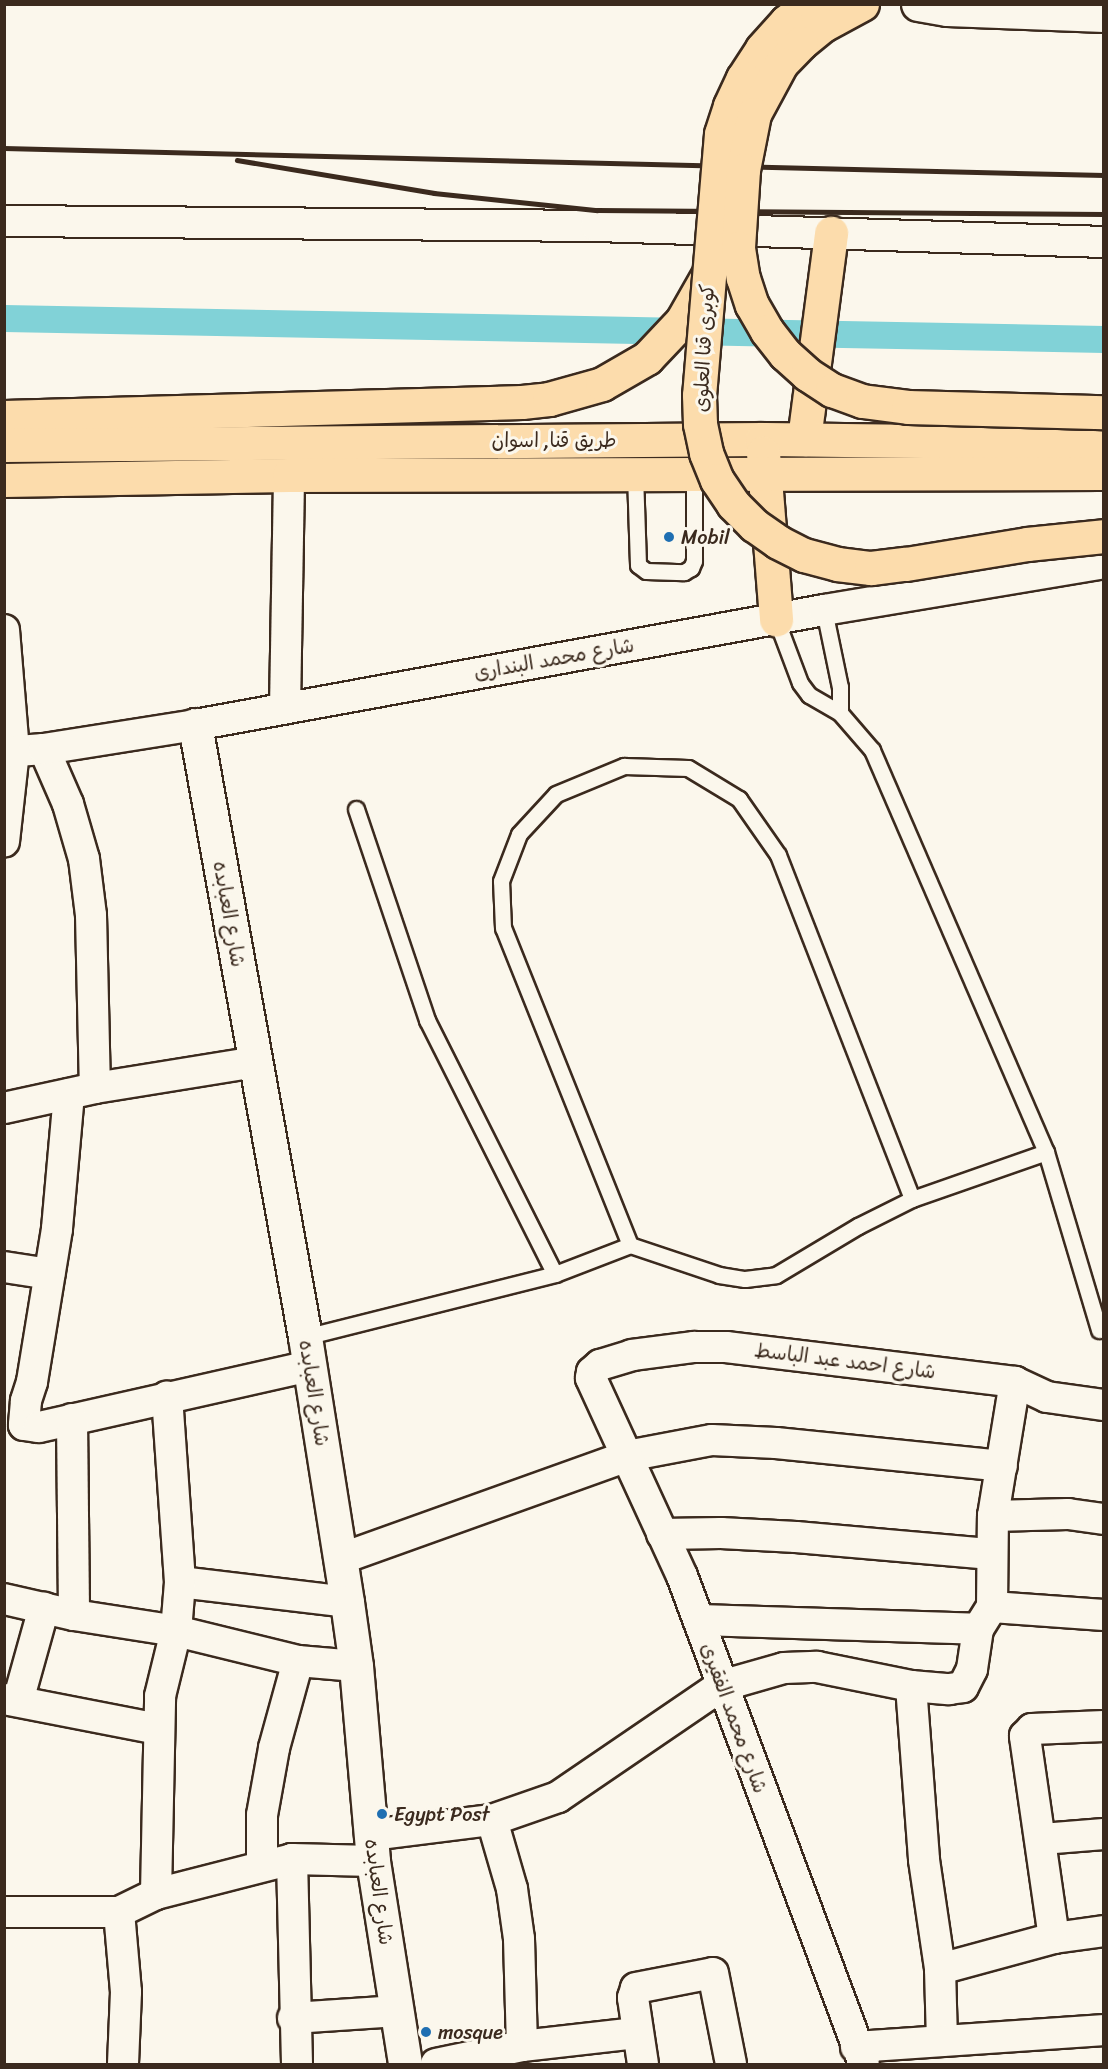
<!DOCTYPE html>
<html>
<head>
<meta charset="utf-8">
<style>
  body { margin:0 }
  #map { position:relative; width:1108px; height:2069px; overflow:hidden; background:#fbf7ec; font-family:Sriracha,"Playpen Sans Arabic",sans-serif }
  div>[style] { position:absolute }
  .canal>* { height:27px; margin:-13.5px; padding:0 13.5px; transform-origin:13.5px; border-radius:13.5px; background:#81d2d7 }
  .roads { filter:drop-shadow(2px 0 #3b2a1e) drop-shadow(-2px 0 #3b2a1e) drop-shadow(0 2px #3b2a1e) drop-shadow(0 -2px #3b2a1e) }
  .service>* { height:15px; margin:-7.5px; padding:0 7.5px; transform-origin:7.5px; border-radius:7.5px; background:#fbf7ec }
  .minor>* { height:30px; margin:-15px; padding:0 15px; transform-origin:15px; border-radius:15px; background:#fbf7ec }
  .tertiary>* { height:33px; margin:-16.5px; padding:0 16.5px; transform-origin:16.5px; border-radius:16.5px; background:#fbf7ec }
  .trunk>* { height:33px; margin:-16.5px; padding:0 16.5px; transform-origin:16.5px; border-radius:16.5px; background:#fcdcac }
  .rail>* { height:4.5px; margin:-2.25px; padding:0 2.25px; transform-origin:2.25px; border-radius:2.25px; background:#3b2a1e }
  .bridges { filter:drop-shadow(2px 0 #3b2a1e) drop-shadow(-2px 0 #3b2a1e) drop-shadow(0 2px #3b2a1e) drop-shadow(0 -2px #3b2a1e) }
  .trunk-bridge>* { height:33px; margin:-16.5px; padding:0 16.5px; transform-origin:16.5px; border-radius:16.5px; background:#fcdcac }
  .dots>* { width:16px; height:16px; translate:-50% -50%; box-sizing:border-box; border:3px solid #fbf7ec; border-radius:50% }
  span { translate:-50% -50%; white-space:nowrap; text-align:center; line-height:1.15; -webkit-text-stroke:6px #fbf7ec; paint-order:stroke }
  .street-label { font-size:20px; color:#3b2a1e }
  .poi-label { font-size:20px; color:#3b2a1e }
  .left { translate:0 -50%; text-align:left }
  .frame { position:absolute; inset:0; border:6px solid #3b2a1e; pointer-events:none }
</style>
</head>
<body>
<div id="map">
  <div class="canal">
    <i style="left:4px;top:318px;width:1100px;rotate:1.09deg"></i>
  </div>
  <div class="roads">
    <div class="service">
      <i style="left:635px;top:474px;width:91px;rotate:88.1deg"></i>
      <i style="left:638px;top:565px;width:10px;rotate:37deg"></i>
      <i style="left:646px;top:571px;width:38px;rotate:2deg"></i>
      <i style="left:684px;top:572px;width:8px;rotate:-30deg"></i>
      <i style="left:691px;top:568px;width:8px;rotate:-67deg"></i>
      <i style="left:694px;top:561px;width:87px;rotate:-90deg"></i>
      <i style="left:824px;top:610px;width:79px;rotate:78.3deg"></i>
      <i style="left:840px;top:687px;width:26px;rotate:90deg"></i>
      <i style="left:776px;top:619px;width:68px;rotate:69.4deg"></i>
      <i style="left:800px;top:683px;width:15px;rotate:53deg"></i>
      <i style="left:809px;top:695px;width:36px;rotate:30deg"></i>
      <i style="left:840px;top:713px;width:49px;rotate:49.1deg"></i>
      <i style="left:872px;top:750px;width:438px;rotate:66.6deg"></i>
      <i style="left:1046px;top:1152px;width:186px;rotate:73.4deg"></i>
      <i style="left:356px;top:809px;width:223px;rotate:71.4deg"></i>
      <i style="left:427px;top:1020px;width:284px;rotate:63.3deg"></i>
      <i style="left:630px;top:1245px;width:341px;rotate:-111.8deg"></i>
      <i style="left:503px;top:928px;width:47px;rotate:-92.4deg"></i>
      <i style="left:501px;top:881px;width:50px;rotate:-69deg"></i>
      <i style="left:519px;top:834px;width:54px;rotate:-47.2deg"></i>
      <i style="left:556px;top:794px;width:74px;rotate:-22.4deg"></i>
      <i style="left:624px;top:766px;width:64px;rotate:1.8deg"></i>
      <i style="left:688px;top:768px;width:60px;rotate:31.3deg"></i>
      <i style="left:739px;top:799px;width:68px;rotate:55.1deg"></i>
      <i style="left:778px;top:855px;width:369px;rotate:68.7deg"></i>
      <i style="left:305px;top:1337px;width:258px;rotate:-14.1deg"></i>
      <i style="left:555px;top:1274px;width:80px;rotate:-21.1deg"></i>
      <i style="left:630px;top:1245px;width:94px;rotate:18.6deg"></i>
      <i style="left:719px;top:1275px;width:26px;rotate:9deg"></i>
      <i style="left:745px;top:1279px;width:31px;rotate:-7deg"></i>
      <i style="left:776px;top:1275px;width:96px;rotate:-30.9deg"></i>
      <i style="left:858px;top:1226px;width:60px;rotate:-26.6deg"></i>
      <i style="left:912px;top:1199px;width:142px;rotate:-19.3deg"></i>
    </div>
    <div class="minor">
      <i style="left:4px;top:221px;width:592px;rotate:0.48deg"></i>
      <i style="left:596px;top:226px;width:508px;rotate:1.8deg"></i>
      <i style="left:4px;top:630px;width:121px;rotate:85.3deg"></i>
      <i style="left:14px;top:751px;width:91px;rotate:96.3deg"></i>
      <i style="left:285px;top:708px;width:233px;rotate:-89deg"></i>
      <i style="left:44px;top:749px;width:60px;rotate:66.4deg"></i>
      <i style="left:68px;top:804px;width:57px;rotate:73.8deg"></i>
      <i style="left:84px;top:859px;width:56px;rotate:82.9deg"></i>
      <i style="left:91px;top:915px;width:173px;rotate:88.7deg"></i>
      <i style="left:4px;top:752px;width:40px;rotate:-4.3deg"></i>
      <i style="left:44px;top:749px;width:153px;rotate:-9deg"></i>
      <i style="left:195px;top:725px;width:639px;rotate:-10.36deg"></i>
      <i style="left:824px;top:610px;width:284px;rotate:-9.5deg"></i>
      <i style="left:69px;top:1094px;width:136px;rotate:95.1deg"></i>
      <i style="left:57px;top:1229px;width:155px;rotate:99.3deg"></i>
      <i style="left:32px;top:1382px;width:20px;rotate:108deg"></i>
      <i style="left:26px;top:1401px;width:24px;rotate:95deg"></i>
      <i style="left:24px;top:1425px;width:15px;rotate:8deg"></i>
      <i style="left:39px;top:1427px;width:278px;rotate:-12.7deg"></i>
      <i style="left:4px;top:1108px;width:93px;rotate:-12.4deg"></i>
      <i style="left:95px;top:1088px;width:163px;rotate:-9.2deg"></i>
      <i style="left:4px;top:1267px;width:46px;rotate:8.8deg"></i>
      <i style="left:72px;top:1419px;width:196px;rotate:89.4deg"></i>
      <i style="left:993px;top:1516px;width:75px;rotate:-1.5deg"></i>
      <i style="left:1068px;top:1514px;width:36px;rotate:8deg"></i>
      <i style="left:662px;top:1534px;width:59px;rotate:-1deg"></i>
      <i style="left:721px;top:1533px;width:75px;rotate:3.1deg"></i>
      <i style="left:796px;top:1537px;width:196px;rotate:5deg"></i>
      <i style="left:340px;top:1559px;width:305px;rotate:-19.7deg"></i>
      <i style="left:627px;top:1456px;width:86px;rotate:-10.7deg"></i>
      <i style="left:712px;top:1440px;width:64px;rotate:2.7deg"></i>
      <i style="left:776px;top:1443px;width:227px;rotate:5.8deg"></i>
      <i style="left:180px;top:1582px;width:168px;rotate:6.8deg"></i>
      <i style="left:4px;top:1599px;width:72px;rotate:12.9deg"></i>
      <i style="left:74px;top:1615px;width:103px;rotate:8.9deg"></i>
      <i style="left:176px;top:1631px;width:126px;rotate:13.8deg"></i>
      <i style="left:298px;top:1661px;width:58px;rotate:4.9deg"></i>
      <i style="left:992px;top:1607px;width:112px;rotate:4.1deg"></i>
      <i style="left:699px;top:1620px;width:279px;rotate:1.8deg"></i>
      <i style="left:911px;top:1686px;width:174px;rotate:85.7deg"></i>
      <i style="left:924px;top:1860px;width:110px;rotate:81.6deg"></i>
      <i style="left:940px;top:1969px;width:72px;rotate:88.4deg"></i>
      <i style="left:4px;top:1699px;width:157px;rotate:11deg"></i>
      <i style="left:18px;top:1701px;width:97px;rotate:-74.4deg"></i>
      <i style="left:492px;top:1820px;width:72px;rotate:73.8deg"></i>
      <i style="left:512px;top:1889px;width:50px;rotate:82deg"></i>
      <i style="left:519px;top:1939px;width:107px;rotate:88.4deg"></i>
      <i style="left:371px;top:1835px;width:122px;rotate:-7.1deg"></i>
      <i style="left:492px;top:1820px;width:70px;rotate:-19.2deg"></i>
      <i style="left:558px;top:1797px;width:197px;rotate:-34.3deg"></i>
      <i style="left:721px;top:1686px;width:66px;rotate:-15.9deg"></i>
      <i style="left:784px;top:1668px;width:33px;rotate:-2deg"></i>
      <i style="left:817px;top:1667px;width:96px;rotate:11.4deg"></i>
      <i style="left:911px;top:1686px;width:38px;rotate:5deg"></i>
      <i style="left:949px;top:1689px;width:14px;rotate:-8deg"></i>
      <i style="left:963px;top:1687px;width:20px;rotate:-63deg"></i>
      <i style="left:972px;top:1669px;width:40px;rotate:-81.5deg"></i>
      <i style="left:978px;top:1629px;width:26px;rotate:-58deg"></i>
      <i style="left:992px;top:1607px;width:91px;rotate:-89.4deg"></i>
      <i style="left:993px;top:1516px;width:136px;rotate:-80.7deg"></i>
      <i style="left:1042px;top:1839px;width:62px;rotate:-4.6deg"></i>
      <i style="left:292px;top:1859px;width:205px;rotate:88.6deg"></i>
      <i style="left:262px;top:1866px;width:51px;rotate:-90deg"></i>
      <i style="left:262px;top:1815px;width:68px;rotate:-79.8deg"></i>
      <i style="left:274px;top:1748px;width:90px;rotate:-74.6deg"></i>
      <i style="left:156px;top:1894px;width:198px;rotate:-88.8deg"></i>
      <i style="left:160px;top:1696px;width:67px;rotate:-76.2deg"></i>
      <i style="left:176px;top:1631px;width:49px;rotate:-85.3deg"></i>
      <i style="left:180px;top:1582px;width:186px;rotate:-94deg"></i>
      <i style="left:4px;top:1912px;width:115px"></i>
      <i style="left:119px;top:1912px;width:41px;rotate:-25.9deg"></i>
      <i style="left:156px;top:1894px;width:140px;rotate:-14.4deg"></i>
      <i style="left:292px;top:1859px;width:81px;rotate:1.4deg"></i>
      <i style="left:119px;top:1912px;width:80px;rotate:85deg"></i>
      <i style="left:126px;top:1992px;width:72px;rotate:92.4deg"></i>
      <i style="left:1054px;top:1938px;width:204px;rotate:-98.2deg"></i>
      <i style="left:1025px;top:1736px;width:10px;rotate:-45deg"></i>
      <i style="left:1032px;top:1729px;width:72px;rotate:-2.4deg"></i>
      <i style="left:940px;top:1969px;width:118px;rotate:-15.2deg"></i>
      <i style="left:1054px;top:1938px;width:50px;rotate:-8deg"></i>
      <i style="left:293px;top:2018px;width:105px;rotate:-3.8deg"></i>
      <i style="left:856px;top:2047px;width:249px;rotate:-3.9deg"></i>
      <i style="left:436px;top:2064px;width:88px;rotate:-11.8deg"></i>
      <i style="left:522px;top:2046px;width:115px;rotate:-6.5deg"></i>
      <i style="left:643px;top:2064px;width:67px;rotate:-98.6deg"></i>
      <i style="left:633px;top:1998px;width:10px;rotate:-73deg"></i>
      <i style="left:636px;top:1988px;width:78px;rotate:-11deg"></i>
      <i style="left:713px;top:1973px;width:93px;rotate:78.8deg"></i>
      <i style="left:864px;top:2064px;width:521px;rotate:-110.45deg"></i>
      <i style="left:682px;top:1576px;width:218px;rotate:-114.7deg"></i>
      <i style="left:591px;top:1378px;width:6px;rotate:-81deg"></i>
      <i style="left:592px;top:1372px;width:11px;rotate:-41deg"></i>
      <i style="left:600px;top:1365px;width:34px;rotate:-17deg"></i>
      <i style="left:632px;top:1355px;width:63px;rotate:-7.4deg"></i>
      <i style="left:694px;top:1347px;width:32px"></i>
      <i style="left:726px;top:1347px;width:291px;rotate:6.9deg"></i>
      <i style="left:1015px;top:1382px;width:35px;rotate:25deg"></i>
      <i style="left:1047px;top:1397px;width:58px;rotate:8deg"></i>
    </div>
    <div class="tertiary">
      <i style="left:918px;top:4px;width:29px;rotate:10deg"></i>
      <i style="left:947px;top:9px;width:157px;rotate:2.2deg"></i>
      <i style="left:195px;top:725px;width:622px;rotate:79.81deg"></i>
      <i style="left:305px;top:1337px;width:268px;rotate:81deg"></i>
      <i style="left:347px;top:1602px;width:65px;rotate:82deg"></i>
      <i style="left:356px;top:1666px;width:196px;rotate:85deg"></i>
      <i style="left:373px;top:1861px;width:206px;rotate:81deg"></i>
    </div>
    <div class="trunk">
      <i style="left:4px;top:417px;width:518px;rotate:-1.66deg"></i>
      <i style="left:522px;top:402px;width:27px;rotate:-6deg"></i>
      <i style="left:549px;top:399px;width:55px;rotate:-15.8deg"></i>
      <i style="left:602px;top:384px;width:52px;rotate:-30deg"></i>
      <i style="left:647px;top:358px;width:51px;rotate:-46.6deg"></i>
      <i style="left:682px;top:321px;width:51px;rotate:-60.4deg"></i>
      <i style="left:804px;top:439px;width:208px;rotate:-82.5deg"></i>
      <i style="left:4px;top:445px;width:758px;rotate:-0.45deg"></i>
      <i style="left:762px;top:439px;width:342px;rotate:0.7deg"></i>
      <i style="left:763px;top:453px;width:167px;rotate:85.5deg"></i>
      <i style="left:4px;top:480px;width:285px;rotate:-1deg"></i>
      <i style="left:289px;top:475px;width:815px;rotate:-0.14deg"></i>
    </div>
  </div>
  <div class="rail">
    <i style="left:4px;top:148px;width:1100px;rotate:1.41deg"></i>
    <i style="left:237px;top:160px;width:200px;rotate:9.5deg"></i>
    <i style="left:434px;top:193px;width:164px;rotate:6deg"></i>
    <i style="left:597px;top:210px;width:507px;rotate:0.45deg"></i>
  </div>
  <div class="bridges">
    <div class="trunk-bridge">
      <i style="left:809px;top:4px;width:29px;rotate:142deg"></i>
      <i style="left:786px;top:22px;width:36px;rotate:132deg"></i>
      <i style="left:762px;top:49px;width:35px;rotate:123deg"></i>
      <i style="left:743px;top:78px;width:31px;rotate:115deg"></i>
      <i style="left:730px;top:106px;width:29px;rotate:108deg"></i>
      <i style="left:721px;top:134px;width:262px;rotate:94.8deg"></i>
      <i style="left:699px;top:395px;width:29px;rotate:88deg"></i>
      <i style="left:700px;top:424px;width:30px;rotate:78deg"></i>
      <i style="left:706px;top:453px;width:29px;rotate:68deg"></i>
      <i style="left:717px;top:480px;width:29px;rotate:56deg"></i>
      <i style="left:733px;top:504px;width:30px;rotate:45deg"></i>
      <i style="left:754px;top:525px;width:29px;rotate:35deg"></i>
      <i style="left:778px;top:542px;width:29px;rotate:27deg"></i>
      <i style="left:804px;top:555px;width:34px;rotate:15deg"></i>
      <i style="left:837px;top:564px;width:34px;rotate:7deg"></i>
      <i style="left:871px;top:568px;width:35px;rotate:-7deg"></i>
      <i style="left:906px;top:564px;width:123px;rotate:-9.4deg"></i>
      <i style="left:1027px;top:544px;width:77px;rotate:-5.9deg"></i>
      <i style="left:862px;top:4px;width:44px;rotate:151.7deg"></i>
      <i style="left:823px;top:25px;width:28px;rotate:141deg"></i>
      <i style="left:801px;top:43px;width:29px;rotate:134deg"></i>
      <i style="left:781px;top:64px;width:57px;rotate:118.4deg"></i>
      <i style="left:754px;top:114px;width:57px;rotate:101.1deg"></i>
      <i style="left:743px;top:170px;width:78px;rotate:93.7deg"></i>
      <i style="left:738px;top:248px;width:30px;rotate:81deg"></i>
      <i style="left:743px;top:278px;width:28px;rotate:72deg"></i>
      <i style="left:752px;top:305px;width:30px;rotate:60deg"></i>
      <i style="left:767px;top:331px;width:29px;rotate:52deg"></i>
      <i style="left:785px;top:354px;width:30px;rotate:42deg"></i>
      <i style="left:807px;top:374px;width:30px;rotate:33deg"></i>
      <i style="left:832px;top:390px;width:32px;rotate:20deg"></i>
      <i style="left:862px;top:401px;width:46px;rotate:7.4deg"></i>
      <i style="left:908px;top:407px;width:196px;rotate:1.5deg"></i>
    </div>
  </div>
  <div class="dots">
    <i style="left:669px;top:537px;background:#1f6fb2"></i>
    <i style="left:382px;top:1814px;background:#1f6fb2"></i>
    <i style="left:426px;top:2032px;background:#1f6fb2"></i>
  </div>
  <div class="street-label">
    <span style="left:704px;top:348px;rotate:-87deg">كوبرى قنا العلوى</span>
    <span style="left:554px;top:440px">طريق قنا, اسوان</span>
    <span style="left:554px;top:659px;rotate:-10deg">شارع محمد البندارى</span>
    <span style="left:229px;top:914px;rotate:80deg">شارع العبابده</span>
    <span style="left:845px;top:1361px;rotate:7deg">شارع احمد عبد الباسط</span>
    <span style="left:314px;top:1393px;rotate:81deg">شارع العبابده</span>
    <span style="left:734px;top:1718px;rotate:70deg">شارع محمد الفقيرى</span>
    <span style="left:379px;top:1892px;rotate:82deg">شارع العبابده</span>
  </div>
  <div class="poi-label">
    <span class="left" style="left:681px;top:537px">Mobil</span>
    <span class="left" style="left:394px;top:1814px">Egypt Post</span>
    <span class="left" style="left:438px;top:2032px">mosque</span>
  </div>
  <div class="frame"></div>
</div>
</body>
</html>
